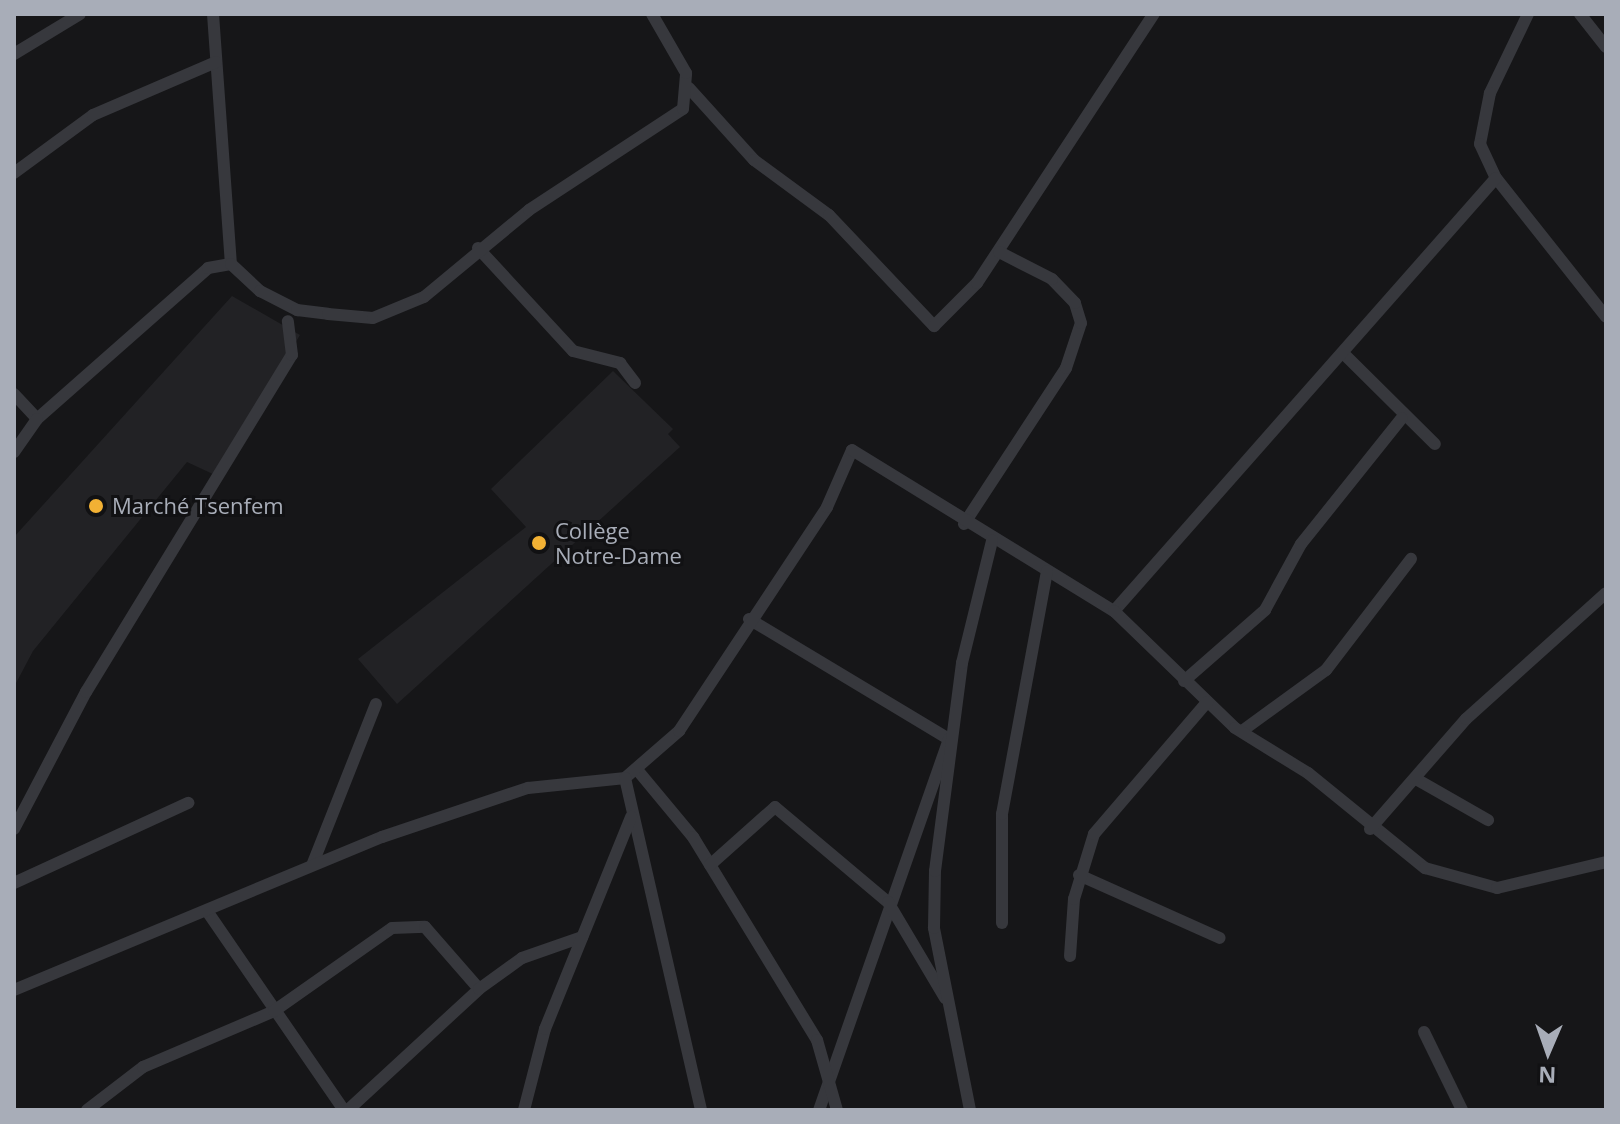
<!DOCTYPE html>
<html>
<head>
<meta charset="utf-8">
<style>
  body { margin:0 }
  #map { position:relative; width:1620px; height:1124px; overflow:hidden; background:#161618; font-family:"Open Sans",sans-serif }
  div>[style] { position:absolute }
  .built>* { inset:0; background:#222225 }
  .minor>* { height:12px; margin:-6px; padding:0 6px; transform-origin:6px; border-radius:6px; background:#37383d }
  .dots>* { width:22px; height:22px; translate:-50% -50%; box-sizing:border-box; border:4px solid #111113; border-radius:50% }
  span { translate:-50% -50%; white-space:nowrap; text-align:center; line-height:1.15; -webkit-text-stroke:6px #111113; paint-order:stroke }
  .poi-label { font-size:22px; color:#a8adb8 }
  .left { translate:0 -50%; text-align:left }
  .frame { position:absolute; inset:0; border:16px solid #a8adb8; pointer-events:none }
  .north { position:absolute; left:1508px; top:1012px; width:80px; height:80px; -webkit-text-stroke:6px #111113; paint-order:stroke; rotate:182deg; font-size:22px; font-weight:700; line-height:32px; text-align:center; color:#a8adb8 }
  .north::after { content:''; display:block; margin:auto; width:28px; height:36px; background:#a8adb8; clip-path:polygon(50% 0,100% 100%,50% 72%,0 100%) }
</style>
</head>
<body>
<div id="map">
  <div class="built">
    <i style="clip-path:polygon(232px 296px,300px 335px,215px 475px,187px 462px,33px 651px,14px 687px,14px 537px)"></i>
    <i style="clip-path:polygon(613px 371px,673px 429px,668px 434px,680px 447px,397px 704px,358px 659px,526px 527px,491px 489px)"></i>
  </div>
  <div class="minor">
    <i style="left:213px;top:14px;width:251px;rotate:85.9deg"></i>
    <i style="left:1528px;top:14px;width:88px;rotate:115.7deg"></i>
    <i style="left:1490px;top:93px;width:52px;rotate:101.1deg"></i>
    <i style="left:1480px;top:144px;width:38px;rotate:65deg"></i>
    <i style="left:1496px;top:178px;width:177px;rotate:51.6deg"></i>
    <i style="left:1580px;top:14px;width:42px;rotate:51.8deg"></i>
    <i style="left:14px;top:54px;width:77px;rotate:-31.2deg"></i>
    <i style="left:689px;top:88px;width:97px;rotate:47.9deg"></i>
    <i style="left:754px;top:160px;width:93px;rotate:36.3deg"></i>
    <i style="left:829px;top:215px;width:153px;rotate:46.6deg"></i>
    <i style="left:934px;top:326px;width:61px;rotate:-45deg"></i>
    <i style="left:977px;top:283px;width:322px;rotate:-56.7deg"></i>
    <i style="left:14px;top:173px;width:98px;rotate:-36.3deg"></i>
    <i style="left:93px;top:115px;width:134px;rotate:-23.3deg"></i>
    <i style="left:478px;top:248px;width:140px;rotate:47.3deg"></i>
    <i style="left:573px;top:351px;width:49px;rotate:14.3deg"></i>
    <i style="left:620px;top:363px;width:25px;rotate:53deg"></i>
    <i style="left:1346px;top:356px;width:125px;rotate:44.7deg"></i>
    <i style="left:14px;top:394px;width:34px;rotate:47deg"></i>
    <i style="left:37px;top:419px;width:228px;rotate:-41.4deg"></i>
    <i style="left:208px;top:268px;width:23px;rotate:-10deg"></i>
    <i style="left:231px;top:264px;width:40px;rotate:43deg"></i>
    <i style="left:260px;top:291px;width:42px;rotate:27.2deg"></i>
    <i style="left:297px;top:310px;width:31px;rotate:7deg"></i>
    <i style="left:328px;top:314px;width:45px;rotate:5.1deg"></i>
    <i style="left:373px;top:318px;width:55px;rotate:-22.4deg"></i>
    <i style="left:424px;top:297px;width:136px;rotate:-39.6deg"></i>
    <i style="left:529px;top:210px;width:184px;rotate:-33.3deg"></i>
    <i style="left:683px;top:109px;width:36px;rotate:-85deg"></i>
    <i style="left:686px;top:73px;width:68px;rotate:-120deg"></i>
    <i style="left:14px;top:452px;width:40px;rotate:-55.1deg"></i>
    <i style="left:964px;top:524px;width:186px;rotate:-56.8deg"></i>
    <i style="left:1066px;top:368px;width:47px;rotate:-71.6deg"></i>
    <i style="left:1081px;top:323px;width:21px;rotate:-107deg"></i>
    <i style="left:1075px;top:303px;width:33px;rotate:-134deg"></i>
    <i style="left:1052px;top:279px;width:59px;rotate:-153deg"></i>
    <i style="left:1114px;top:611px;width:577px;rotate:-48.58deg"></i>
    <i style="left:749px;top:619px;width:233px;rotate:31deg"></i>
    <i style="left:949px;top:739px;width:393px;rotate:109.3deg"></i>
    <i style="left:1184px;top:681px;width:108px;rotate:-41.2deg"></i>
    <i style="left:1265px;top:610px;width:75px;rotate:-61.4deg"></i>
    <i style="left:1301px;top:544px;width:161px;rotate:-51.3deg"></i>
    <i style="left:1242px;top:731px;width:104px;rotate:-36deg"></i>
    <i style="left:1326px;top:670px;width:140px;rotate:-52.6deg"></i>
    <i style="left:639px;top:772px;width:85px;rotate:50.3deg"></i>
    <i style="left:693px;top:837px;width:238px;rotate:58.6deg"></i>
    <i style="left:817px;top:1040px;width:73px;rotate:74.1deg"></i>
    <i style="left:625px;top:778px;width:72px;rotate:-41deg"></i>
    <i style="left:679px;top:731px;width:268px;rotate:-56.5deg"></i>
    <i style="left:827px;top:507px;width:62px;rotate:-66.3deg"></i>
    <i style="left:852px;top:450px;width:308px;rotate:31.6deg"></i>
    <i style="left:1114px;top:611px;width:168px;rotate:44deg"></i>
    <i style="left:1235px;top:728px;width:86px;rotate:31.7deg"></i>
    <i style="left:1308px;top:773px;width:151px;rotate:39.1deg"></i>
    <i style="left:1425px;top:868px;width:75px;rotate:15.5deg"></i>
    <i style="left:1497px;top:888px;width:112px;rotate:-13.4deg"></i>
    <i style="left:1416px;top:779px;width:83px;rotate:29.7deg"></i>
    <i style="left:14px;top:829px;width:155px;rotate:-62.3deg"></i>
    <i style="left:86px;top:692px;width:395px;rotate:-58.6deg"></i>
    <i style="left:292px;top:355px;width:34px;rotate:-97deg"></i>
    <i style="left:1370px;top:829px;width:146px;rotate:-48.9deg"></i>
    <i style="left:1466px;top:719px;width:188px;rotate:-42deg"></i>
    <i style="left:313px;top:863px;width:171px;rotate:-68.4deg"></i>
    <i style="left:710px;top:865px;width:87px;rotate:-41.7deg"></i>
    <i style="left:775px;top:807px;width:148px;rotate:40.1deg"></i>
    <i style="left:888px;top:902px;width:112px;rotate:59.3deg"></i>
    <i style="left:1079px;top:875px;width:154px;rotate:24.1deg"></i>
    <i style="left:14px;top:883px;width:192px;rotate:-24.7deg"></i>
    <i style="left:207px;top:911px;width:242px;rotate:55.5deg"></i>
    <i style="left:1002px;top:923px;width:109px;rotate:-90deg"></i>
    <i style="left:1002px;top:814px;width:247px;rotate:-79.5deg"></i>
    <i style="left:1070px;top:956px;width:57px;rotate:-86deg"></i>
    <i style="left:1074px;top:899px;width:68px;rotate:-72.9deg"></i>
    <i style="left:1094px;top:834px;width:174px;rotate:-49.4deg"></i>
    <i style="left:14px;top:990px;width:399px;rotate:-22.6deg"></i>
    <i style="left:382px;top:837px;width:154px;rotate:-18.6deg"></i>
    <i style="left:528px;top:788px;width:98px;rotate:-5.9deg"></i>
    <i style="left:625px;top:778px;width:341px;rotate:77.1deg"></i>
    <i style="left:1424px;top:1032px;width:87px;rotate:64deg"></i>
    <i style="left:87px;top:1110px;width:71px;rotate:-37.5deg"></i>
    <i style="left:143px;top:1067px;width:142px;rotate:-23.1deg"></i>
    <i style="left:274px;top:1011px;width:144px;rotate:-35.1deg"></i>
    <i style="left:392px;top:928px;width:33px;rotate:-2deg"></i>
    <i style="left:425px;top:927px;width:82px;rotate:48.9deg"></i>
    <i style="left:348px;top:1110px;width:178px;rotate:-42.7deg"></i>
    <i style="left:479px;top:989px;width:53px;rotate:-35.8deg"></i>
    <i style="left:522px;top:958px;width:64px;rotate:-19.3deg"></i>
    <i style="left:524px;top:1110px;width:84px;rotate:-75.5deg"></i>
    <i style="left:545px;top:1029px;width:229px;rotate:-67.9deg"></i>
    <i style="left:970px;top:1110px;width:186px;rotate:-101.2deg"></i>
    <i style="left:934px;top:928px;width:57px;rotate:-89deg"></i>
    <i style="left:935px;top:871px;width:210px;rotate:-82.6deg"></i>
    <i style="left:962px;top:663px;width:126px;rotate:-76.2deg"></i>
  </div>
  <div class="dots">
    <i style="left:96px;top:506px;background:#f2b134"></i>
    <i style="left:539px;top:543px;background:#f2b134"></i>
  </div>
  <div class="poi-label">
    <span class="left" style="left:112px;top:506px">Marché Tsenfem</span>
    <span class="left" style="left:555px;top:543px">Collège<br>Notre-Dame</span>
  </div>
  <div class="frame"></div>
  <div class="north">N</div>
</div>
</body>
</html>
